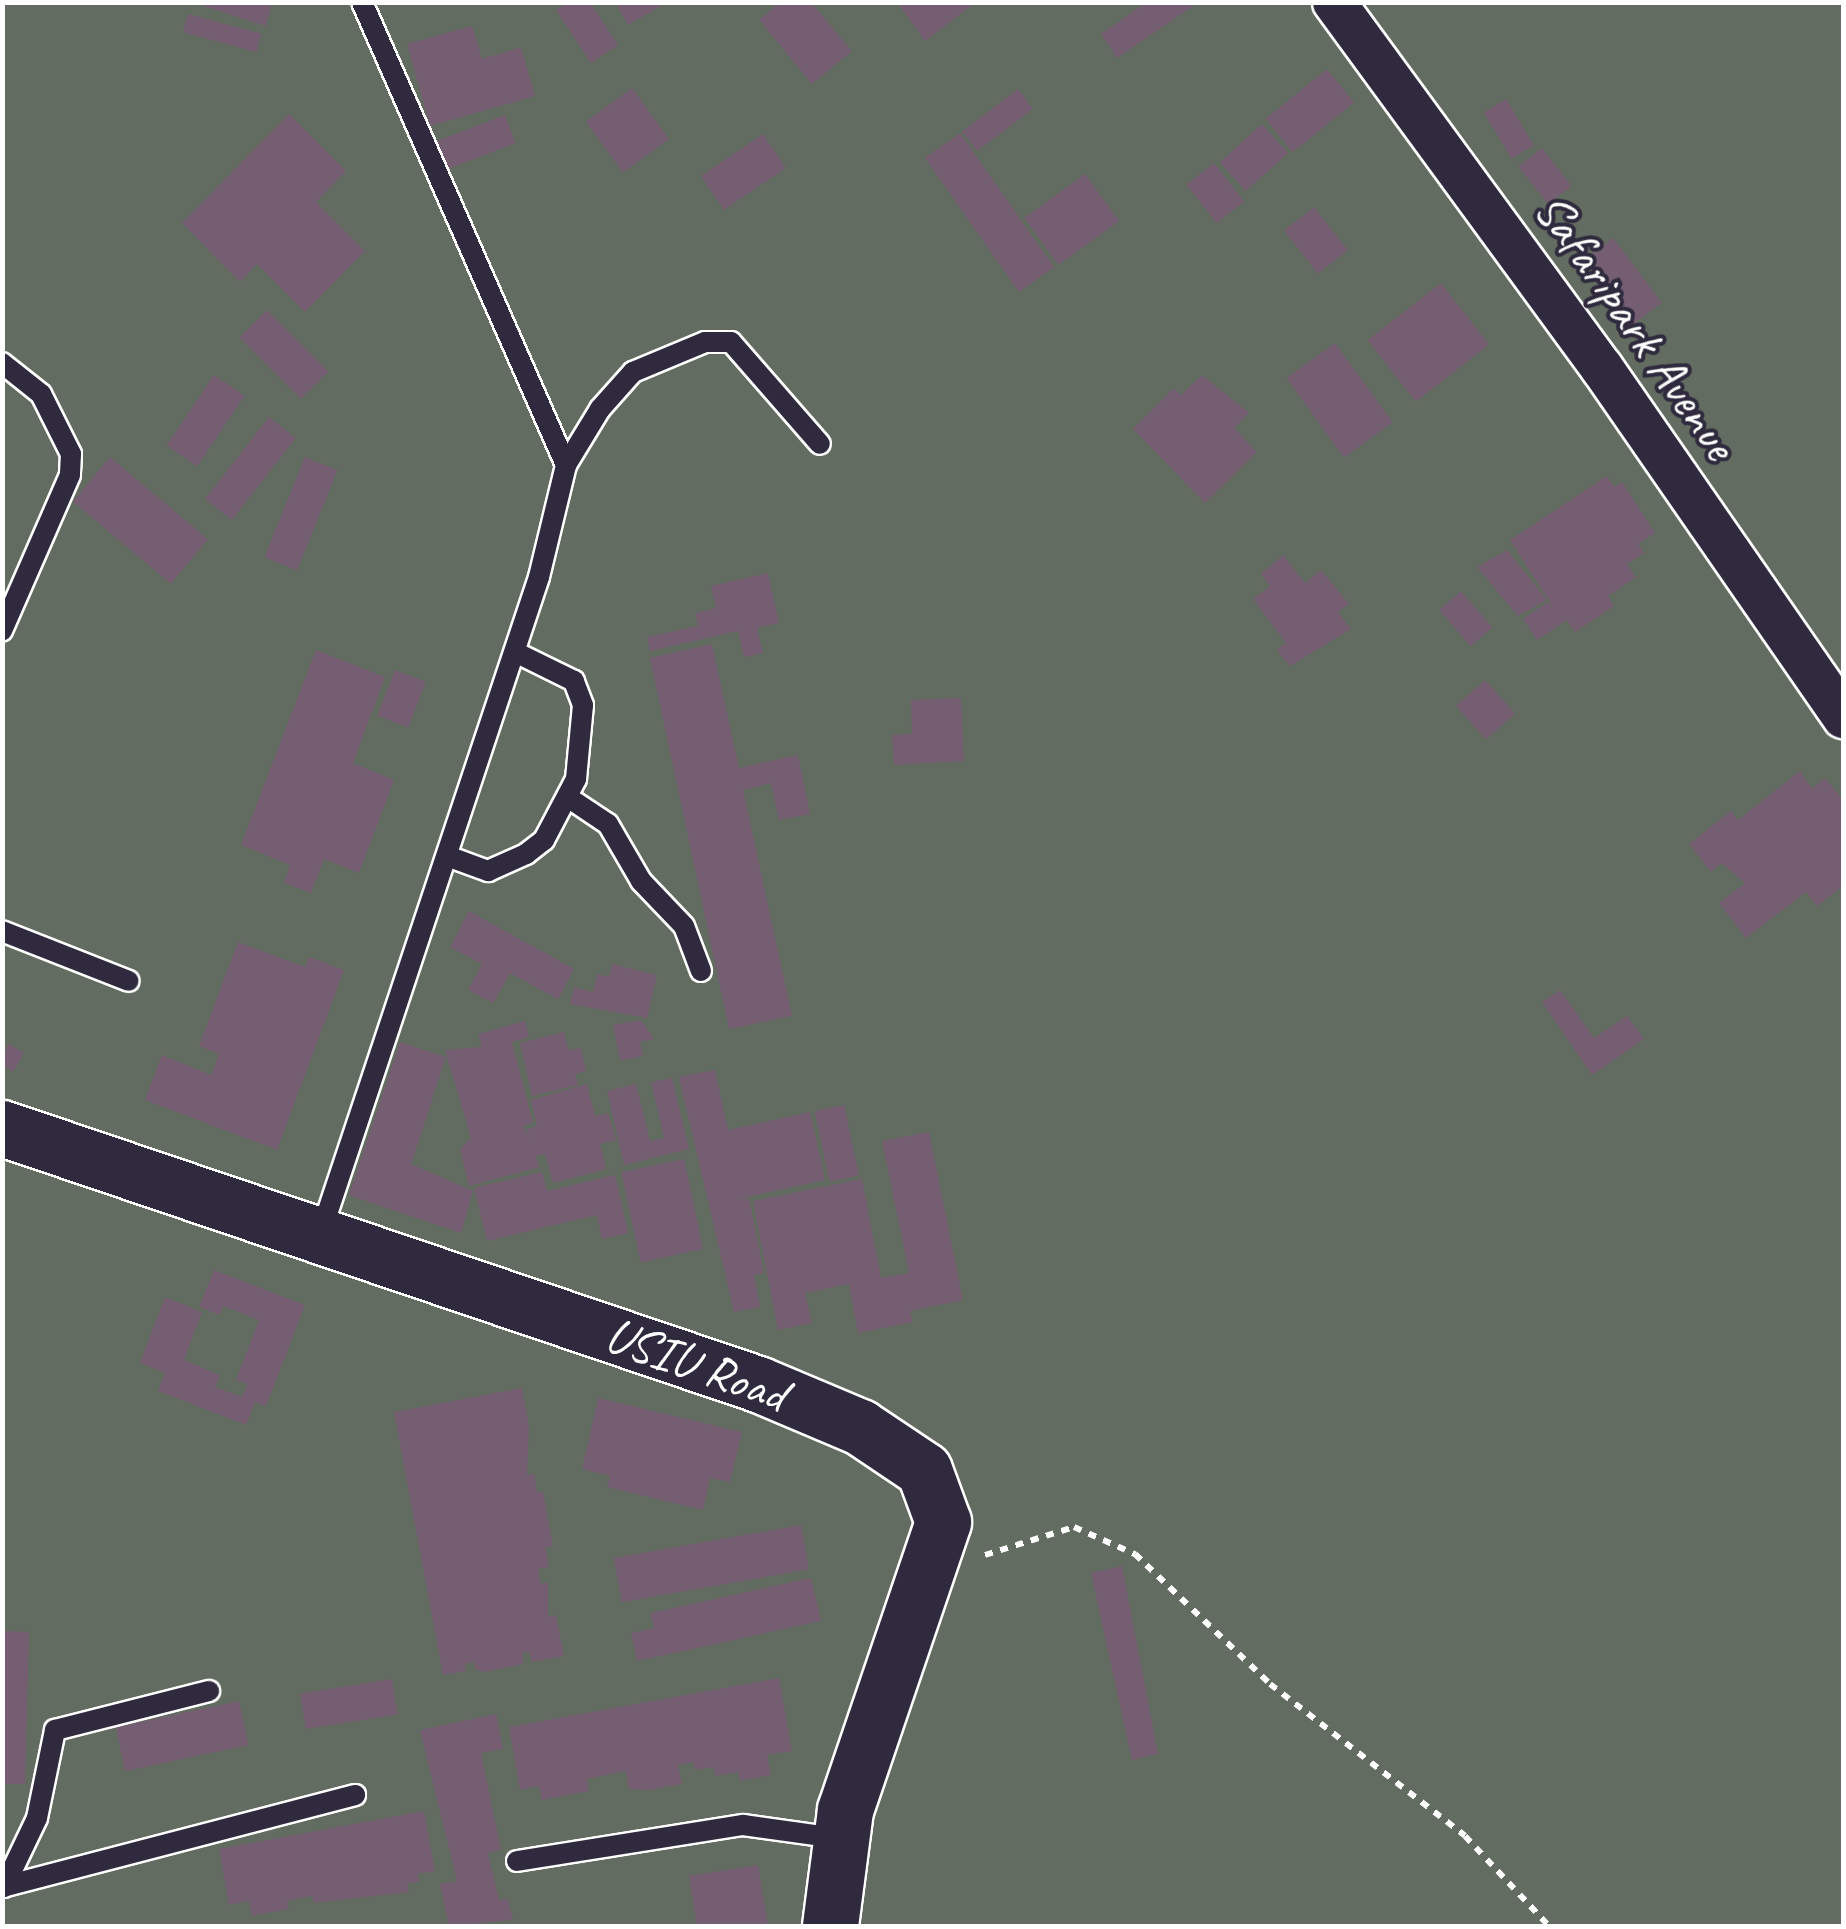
<!DOCTYPE html>
<html>
<head>
<meta charset="utf-8">
<style>
  body { margin:0 }
  #map { position:relative; width:1846px; height:1929px; overflow:hidden; background:#2f2a3d; font-family:Caveat,sans-serif }
  div>[style] { position:absolute }
  .green>* { inset:0; background:#626c60; transform-origin:0 0 }
  .building>* { inset:0; background:#765e72; transform-origin:0 0 }
  .path>* { height:6px; margin-top:-3px; transform-origin:0; background:repeating-linear-gradient(90deg,#fff 0 8px,transparent 0 16px) }
  .roads { filter:drop-shadow(2px 0 #fff) drop-shadow(-2px 0 #fff) drop-shadow(0 2px #fff) drop-shadow(0 -2px #fff) }
  .lane>* { height:20px; margin:-10px; padding:0 10px; transform-origin:10px; border-radius:10px; background:#2f2a3d }
  .street>* { height:42px; margin:-21px; padding:0 21px; transform-origin:21px; border-radius:21px; background:#2f2a3d }
  .secondary>* { height:55px; margin:-27.5px; padding:0 27.5px; transform-origin:27.5px; border-radius:27.5px; background:#2f2a3d }
  span { translate:-50% -50%; white-space:nowrap; text-align:center; line-height:1.15; -webkit-text-stroke:8px #2f2a3d; paint-order:stroke }
  .street-label { font-size:50px; color:#fff }
  .frame { position:absolute; inset:0; border:5px solid #fff; pointer-events:none }
</style>
</head>
<body>
<div id="map">
  <div class="green">
    <i style="left:3px;top:3px;width:1840px;height:1923px"></i>
  </div>
  <div class="building">
    <i style="clip-path:polygon(192px 2px,272px 2px,266px 26px)"></i>
    <i style="clip-path:polygon(568px 2px,590px 2px,618px 45px,591px 63px,556px 10px)"></i>
    <i style="clip-path:polygon(615px 2px,668px 2px,628px 25px)"></i>
    <i style="clip-path:polygon(780px 2px,811px 2px,852px 51px,812px 84px,759px 20px)"></i>
    <i style="clip-path:polygon(897px 2px,976px 2px,925px 41px)"></i>
    <i style="clip-path:polygon(1147px 2px,1199px 2px,1117px 58px,1101px 34px)"></i>
    <i style="left:188px;top:14px;width:76px;height:19px;rotate:15deg"></i>
    <i style="clip-path:polygon(472px 26px,482px 59px,521px 47px,535px 96px,430px 126px,407px 44px)"></i>
    <i style="left:1327px;top:69px;width:43px;height:79px;rotate:51deg"></i>
    <i style="left:632px;top:88px;width:63px;height:57px;rotate:54deg"></i>
    <i style="left:1018px;top:89px;width:25px;height:70px;rotate:53deg"></i>
    <i style="left:1506px;top:99px;width:54px;height:26px;rotate:59deg"></i>
    <i style="clip-path:polygon(289px 114px,346px 171px,316px 202px,365px 251px,305px 312px,257px 264px,240px 282px,182px 223px)"></i>
    <i style="left:505px;top:115px;width:30px;height:85px;rotate:69deg"></i>
    <i style="left:1262px;top:124px;width:39px;height:57px;rotate:48deg"></i>
    <i style="left:960px;top:133px;width:164px;height:43px;rotate:55deg"></i>
    <i style="left:763px;top:134px;width:41px;height:75px;rotate:56deg"></i>
    <i style="left:1542px;top:148px;width:48px;height:30px;rotate:52deg"></i>
    <i style="left:1214px;top:163px;width:49px;height:35px;rotate:52deg"></i>
    <i style="left:1085px;top:174px;width:58px;height:75px;rotate:54deg"></i>
    <i style="left:1314px;top:207px;width:55px;height:38px;rotate:52deg"></i>
    <i style="left:1613px;top:238px;width:81px;height:36px;rotate:53deg"></i>
    <i style="left:1441px;top:283px;width:78px;height:93px;rotate:52deg"></i>
    <i style="left:267px;top:310px;width:87px;height:39px;rotate:45deg"></i>
    <i style="left:1335px;top:343px;width:98px;height:60px;rotate:54deg"></i>
    <i style="left:214px;top:375px;width:37px;height:85px;rotate:34deg"></i>
    <i style="clip-path:polygon(1202px 375px,1249px 413px,1234px 428px,1257px 452px,1205px 503px,1133px 429px,1174px 388px,1181px 395px)"></i>
    <i style="left:269px;top:417px;width:34px;height:104px;rotate:38deg"></i>
    <i style="left:110px;top:457px;width:128px;height:58px;rotate:40deg"></i>
    <i style="left:305px;top:457px;width:35px;height:108px;rotate:22deg"></i>
    <i style="clip-path:polygon(1607px 476px,1614px 487px,1622px 482px,1655px 533px,1638px 544px,1644px 553px,1627px 564px,1636px 577px,1608px 596px,1614px 606px,1575px 632px,1567px 620px,1537px 640px,1523px 619px,1548px 602px,1554px 608px,1510px 540px)"></i>
    <i style="clip-path:polygon(1507px 550px,1547px 600px,1518px 616px,1477px 567px)"></i>
    <i style="clip-path:polygon(1283px 555px,1305px 583px,1321px 570px,1349px 604px,1338px 612px,1351px 629px,1290px 666px,1277px 650px,1286px 643px,1253px 599px,1270px 586px,1261px 574px)"></i>
    <i style="clip-path:polygon(768px 573px,779px 623px,757px 628px,763px 653px,744px 657px,738px 631px,650px 651px,647px 637px,698px 626px,695px 613px,716px 608px,711px 586px)"></i>
    <i style="left:1461px;top:591px;width:48px;height:29px;rotate:49deg"></i>
    <i style="clip-path:polygon(712px 644px,739px 768px,798px 755px,810px 814px,779px 820px,771px 783px,743px 790px,792px 1016px,729px 1029px,650px 658px)"></i>
    <i style="clip-path:polygon(316px 650px,385px 677px,353px 763px,394px 780px,359px 873px,324px 859px,311px 893px,284px 883px,290px 865px,241px 845px)"></i>
    <i style="left:395px;top:670px;width:33px;height:49px;rotate:21deg"></i>
    <i style="left:1485px;top:680px;width:45px;height:39px;rotate:48deg"></i>
    <i style="clip-path:polygon(961px 698px,964px 761px,894px 765px,892px 735px,912px 734px,911px 700px)"></i>
    <i style="clip-path:polygon(1800px 771px,1812px 789px,1825px 778px,1844px 801px,1844px 885px,1817px 906px,1806px 892px,1746px 938px,1719px 903px,1745px 883px,1721px 863px,1711px 872px,1689px 844px,1731px 811px,1738px 820px)"></i>
    <i style="clip-path:polygon(469px 911px,574px 969px,558px 999px,510px 973px,493px 1003px,468px 990px,482px 964px,450px 947px)"></i>
    <i style="clip-path:polygon(238px 942px,305px 967px,309px 957px,344px 970px,277px 1150px,145px 1100px,162px 1055px,211px 1075px,219px 1054px,199px 1046px)"></i>
    <i style="clip-path:polygon(612px 964px,657px 975px,647px 1018px,570px 1004px,574px 987px,593px 992px,597px 974px,609px 977px)"></i>
    <i style="clip-path:polygon(1560px 990px,1594px 1038px,1627px 1016px,1644px 1039px,1592px 1075px,1542px 1002px)"></i>
    <i style="clip-path:polygon(641px 1020px,654px 1039px,640px 1042px,643px 1056px,620px 1061px,613px 1025px)"></i>
    <i style="clip-path:polygon(525px 1021px,529px 1037px,512px 1042px,533px 1123px,523px 1126px,540px 1167px,469px 1186px,460px 1149px,471px 1138px,445px 1050px,482px 1047px,478px 1034px)"></i>
    <i style="clip-path:polygon(564px 1032px,568px 1050px,581px 1048px,586px 1071px,575px 1074px,578px 1085px,532px 1096px,520px 1043px)"></i>
    <i style="clip-path:polygon(400px 1042px,446px 1057px,411px 1164px,473px 1191px,461px 1233px,349px 1195px)"></i>
    <i style="clip-path:polygon(8px 1043px,24px 1053px,13px 1072px,2px 1065px)"></i>
    <i style="clip-path:polygon(715px 1070px,728px 1130px,810px 1112px,825px 1180px,734px 1200px,749px 1198px,764px 1273px,754px 1275px,760px 1307px,734px 1312px,679px 1077px)"></i>
    <i style="clip-path:polygon(672px 1078px,689px 1149px,624px 1165px,607px 1091px,636px 1084px,650px 1141px,664px 1138px,651px 1082px)"></i>
    <i style="clip-path:polygon(587px 1084px,595px 1116px,608px 1113px,616px 1140px,600px 1144px,606px 1169px,553px 1183px,545px 1154px,534px 1157px,526px 1130px,537px 1126px,531px 1100px)"></i>
    <i style="left:844px;top:1105px;width:72px;height:30px;rotate:78deg"></i>
    <i style="clip-path:polygon(929px 1132px,963px 1300px,910px 1311px,913px 1322px,858px 1333px,849px 1284px,805px 1293px,812px 1323px,778px 1330px,753px 1201px,862px 1179px,881px 1278px,909px 1273px,882px 1141px)"></i>
    <i style="left:684px;top:1159px;width:92px;height:64px;rotate:78deg"></i>
    <i style="clip-path:polygon(542px 1172px,547px 1191px,615px 1175px,628px 1233px,602px 1239px,597px 1215px,487px 1241px,474px 1188px)"></i>
    <i style="clip-path:polygon(214px 1270px,305px 1305px,266px 1406px,255px 1402px,246px 1425px,158px 1391px,165px 1373px,140px 1363px,165px 1297px,202px 1312px,184px 1360px,220px 1375px,215px 1387px,242px 1397px,247px 1384px,236px 1380px,259px 1320px,223px 1306px,220px 1315px,199px 1307px)"></i>
    <i style="clip-path:polygon(522px 1388px,529px 1426px,527px 1475px,534px 1474px,537px 1492px,543px 1492px,553px 1546px,545px 1548px,549px 1567px,538px 1569px,541px 1584px,548px 1582px,548px 1617px,556px 1615px,564px 1656px,532px 1662px,529px 1652px,522px 1653px,524px 1664px,485px 1672px,476px 1670px,474px 1662px,465px 1664px,466px 1671px,443px 1675px,394px 1412px)"></i>
    <i style="clip-path:polygon(598px 1398px,742px 1432px,730px 1482px,710px 1478px,703px 1510px,607px 1487px,610px 1476px,582px 1469px)"></i>
    <i style="left:801px;top:1525px;width:45px;height:190px;rotate:80deg"></i>
    <i style="clip-path:polygon(1122px 1566px,1158px 1754px,1132px 1760px,1091px 1573px)"></i>
    <i style="clip-path:polygon(811px 1578px,821px 1621px,637px 1661px,631px 1633px,654px 1628px,650px 1613px)"></i>
    <i style="clip-path:polygon(2px 1631px,29px 1632px,25px 1784px,2px 1784px)"></i>
    <i style="clip-path:polygon(779px 1678px,792px 1751px,767px 1755px,771px 1775px,740px 1781px,738px 1772px,715px 1776px,714px 1767px,695px 1770px,693px 1762px,678px 1765px,682px 1784px,649px 1790px,629px 1789px,626px 1771px,587px 1779px,589px 1791px,542px 1800px,539px 1786px,520px 1790px,509px 1727px)"></i>
    <i style="left:392px;top:1679px;width:36px;height:93px;rotate:81deg"></i>
    <i style="left:239px;top:1701px;width:45px;height:126px;rotate:78deg"></i>
    <i style="clip-path:polygon(496px 1714px,503px 1749px,481px 1753px,501px 1850px,488px 1853px,499px 1900px,508px 1899px,513px 1920px,449px 1926px,440px 1884px,457px 1881px,420px 1730px)"></i>
    <i style="clip-path:polygon(424px 1811px,435px 1871px,418px 1874px,419px 1882px,407px 1884px,409px 1892px,314px 1903px,312px 1896px,287px 1901px,289px 1909px,252px 1916px,249px 1901px,229px 1905px,219px 1849px)"></i>
    <i style="clip-path:polygon(758px 1865px,768px 1926px,697px 1926px,689px 1876px)"></i>
  </div>
  <div class="path">
    <i style="left:985px;top:1555px;width:93px;rotate:-17.5deg"></i>
    <i style="left:1074px;top:1527px;width:67px;rotate:23.9deg"></i>
    <i style="left:1135px;top:1554px;width:187px;rotate:43.9deg"></i>
    <i style="left:1270px;top:1684px;width:247px;rotate:37.9deg"></i>
    <i style="left:1465px;top:1836px;width:123px;rotate:47deg"></i>
  </div>
  <div class="roads">
    <div class="lane">
      <i style="left:362px;top:2px;width:506px;rotate:66.22deg"></i>
      <i style="left:2px;top:363px;width:50px;rotate:38.5deg"></i>
      <i style="left:41px;top:394px;width:67px;rotate:63.4deg"></i>
      <i style="left:71px;top:454px;width:21px;rotate:93deg"></i>
      <i style="left:70px;top:475px;width:170px;rotate:113.6deg"></i>
      <i style="left:569px;top:798px;width:47px;rotate:33.7deg"></i>
      <i style="left:608px;top:824px;width:66px;rotate:59.9deg"></i>
      <i style="left:641px;top:881px;width:62px;rotate:46.3deg"></i>
      <i style="left:684px;top:926px;width:48px;rotate:69.3deg"></i>
      <i style="left:447px;top:856px;width:44px;rotate:20.1deg"></i>
      <i style="left:488px;top:871px;width:42px;rotate:-24.1deg"></i>
      <i style="left:526px;top:854px;width:23px;rotate:-38deg"></i>
      <i style="left:544px;top:840px;width:69px;rotate:-62.3deg"></i>
      <i style="left:576px;top:779px;width:74px;rotate:-84.6deg"></i>
      <i style="left:583px;top:705px;width:26px;rotate:-111deg"></i>
      <i style="left:574px;top:681px;width:66px;rotate:-153.8deg"></i>
      <i style="left:2px;top:931px;width:136px;rotate:21.5deg"></i>
      <i style="left:321px;top:1232px;width:690px;rotate:-71.59deg"></i>
      <i style="left:539px;top:577px;width:115px;rotate:-76.4deg"></i>
      <i style="left:566px;top:465px;width:66px;rotate:-58.7deg"></i>
      <i style="left:600px;top:409px;width:50px;rotate:-48.3deg"></i>
      <i style="left:633px;top:372px;width:78px;rotate:-22.6deg"></i>
      <i style="left:705px;top:342px;width:26px"></i>
      <i style="left:731px;top:342px;width:135px;rotate:48.9deg"></i>
      <i style="left:517px;top:1861px;width:229px;rotate:-9.1deg"></i>
      <i style="left:743px;top:1825px;width:95px;rotate:7.9deg"></i>
      <i style="left:2px;top:1887px;width:365px;rotate:-14.6deg"></i>
      <i style="left:4px;top:1887px;width:76px;rotate:-64.4deg"></i>
      <i style="left:37px;top:1818px;width:90px;rotate:-78.4deg"></i>
      <i style="left:55px;top:1730px;width:159px;rotate:-14.2deg"></i>
    </div>
    <div class="street">
      <i style="left:1334px;top:2px;width:454px;rotate:53.8deg"></i>
      <i style="left:1602px;top:368px;width:425px;rotate:55.3deg"></i>
    </div>
    <div class="secondary">
      <i style="left:2px;top:1128px;width:798px;rotate:18.71deg"></i>
      <i style="left:758px;top:1384px;width:111px;rotate:22.9deg"></i>
      <i style="left:860px;top:1427px;width:77px;rotate:33.9deg"></i>
      <i style="left:924px;top:1470px;width:55px;rotate:69.9deg"></i>
      <i style="left:943px;top:1522px;width:304px;rotate:108.8deg"></i>
      <i style="left:845px;top:1810px;width:117px;rotate:97.4deg"></i>
    </div>
  </div>
  <div class="street-label">
    <span style="left:1636px;top:326px;rotate:55deg">Safaripark Avenue</span>
    <span style="left:696px;top:1364px;rotate:20deg">USIU Road</span>
  </div>
  <div class="frame"></div>
</div>
</body>
</html>
